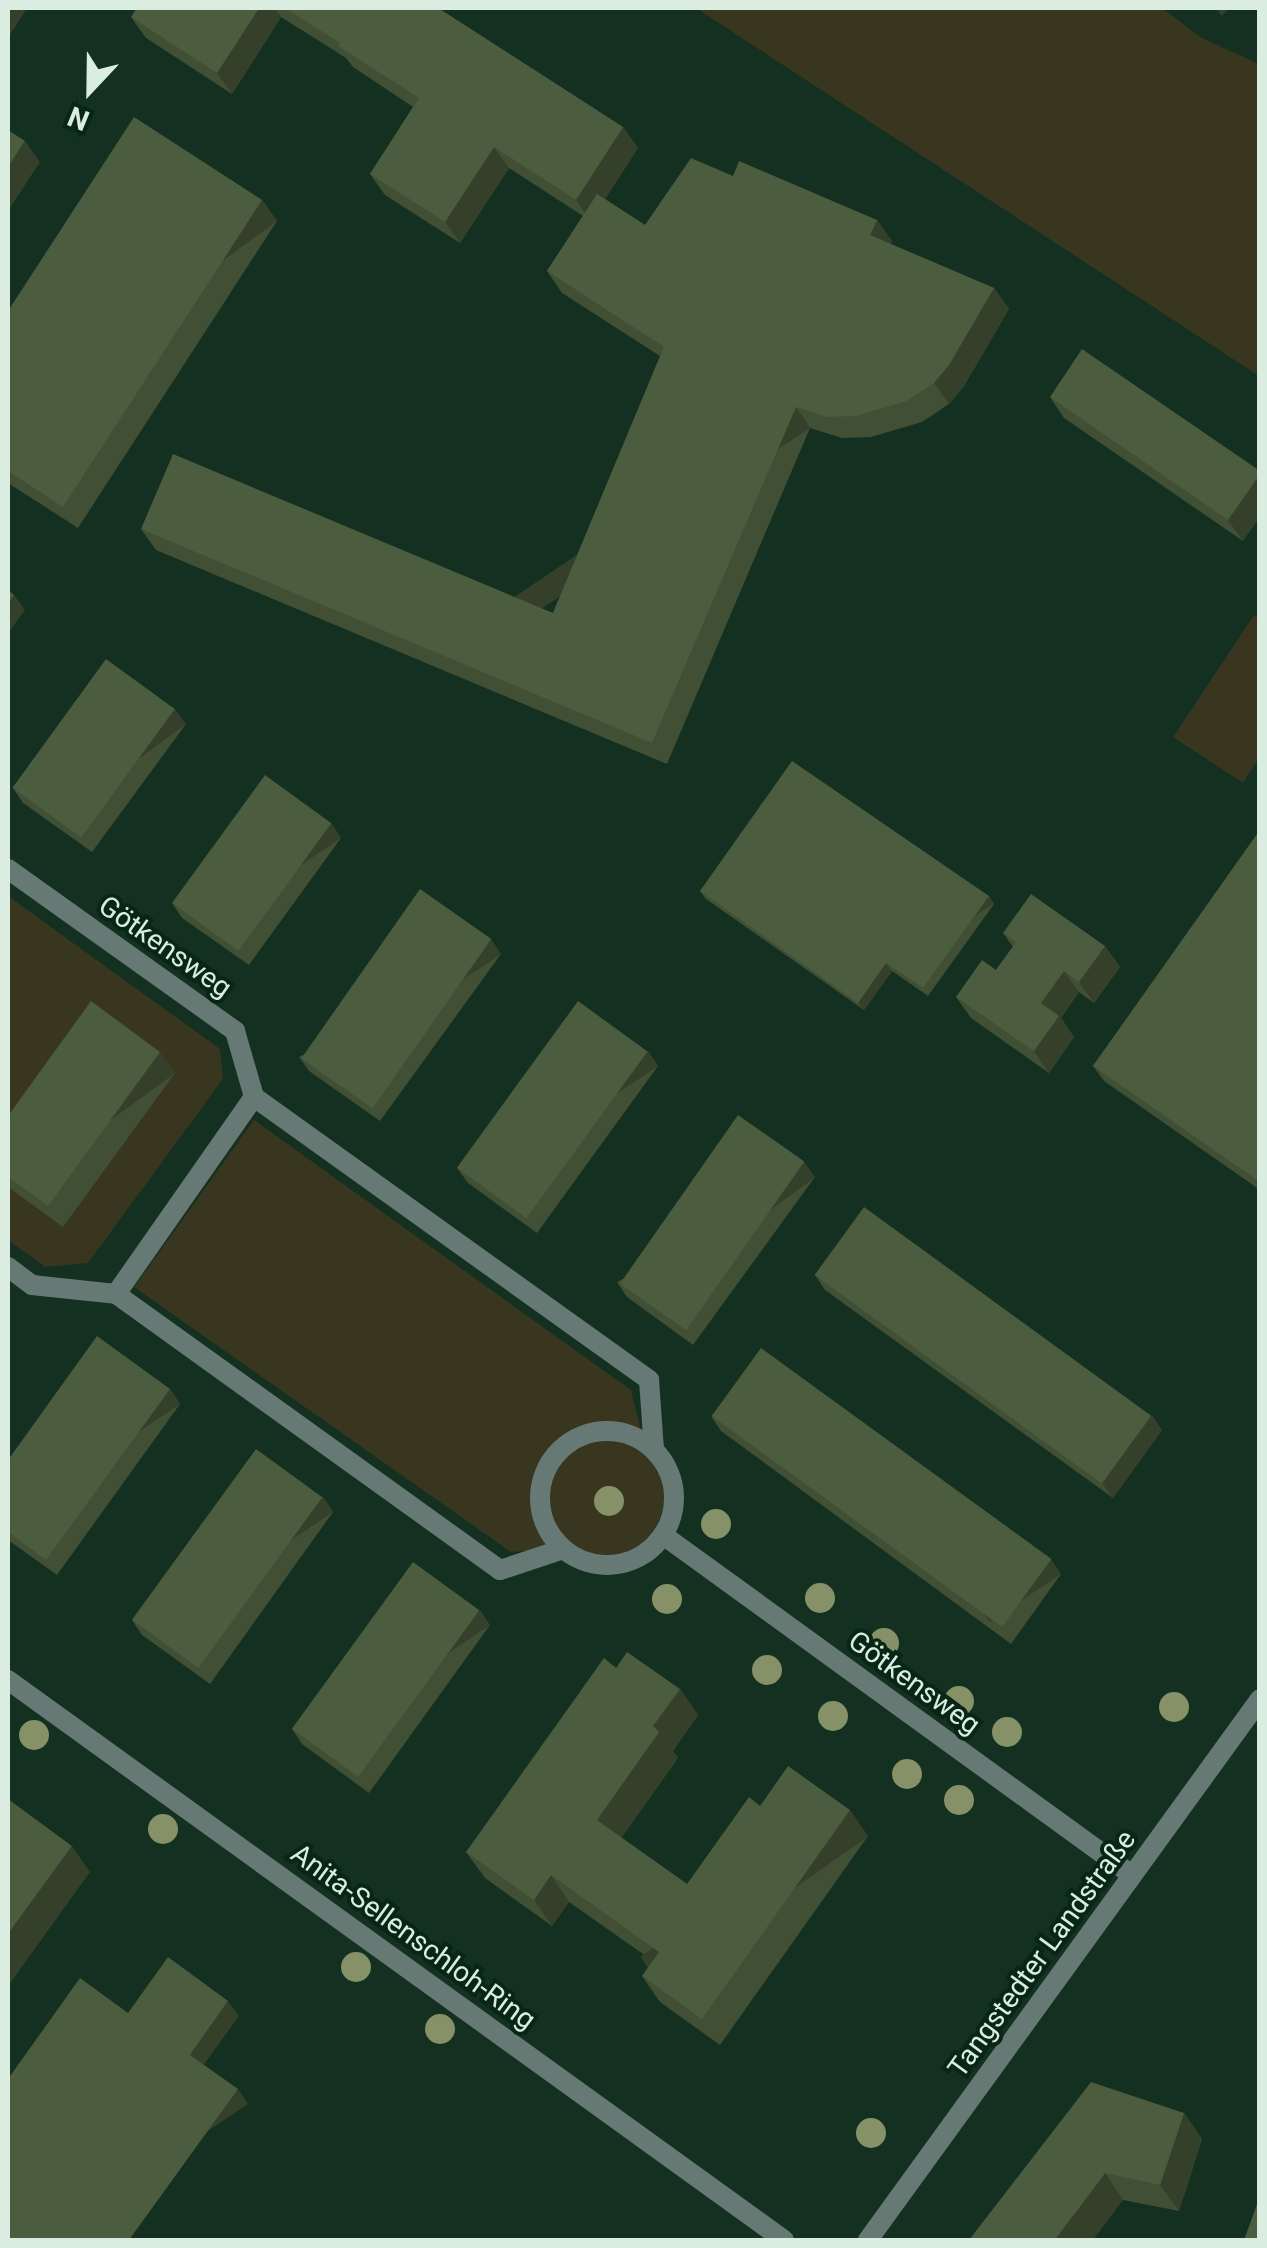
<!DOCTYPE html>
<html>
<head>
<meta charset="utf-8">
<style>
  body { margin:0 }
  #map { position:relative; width:1267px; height:2248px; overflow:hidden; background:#133020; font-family:Roboto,sans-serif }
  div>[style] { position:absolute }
  .green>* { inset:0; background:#38361f }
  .round { border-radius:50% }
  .minor>* { height:20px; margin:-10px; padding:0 10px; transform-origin:10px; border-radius:10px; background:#667975 }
  .minor>.ring { margin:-10px; padding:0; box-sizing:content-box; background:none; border:20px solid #667975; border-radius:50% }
  .tertiary>* { height:20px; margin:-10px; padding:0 10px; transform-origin:10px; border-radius:10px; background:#667975 }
  .trees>* { width:30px; height:30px; margin:-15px; border-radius:50%; background:#869167 }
  .wall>* { inset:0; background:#414f35 }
  .shaded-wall>* { inset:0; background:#35402b; transform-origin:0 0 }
  .building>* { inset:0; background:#4c5c3e; transform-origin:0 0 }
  span { translate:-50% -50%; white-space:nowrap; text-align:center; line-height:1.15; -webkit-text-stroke:8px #082616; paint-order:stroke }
  .street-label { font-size:28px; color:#dbece1 }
  .frame { position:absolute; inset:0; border:10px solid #dbece1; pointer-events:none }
  .north { position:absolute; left:40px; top:40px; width:100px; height:100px; -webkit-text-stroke:8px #082616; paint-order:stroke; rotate:202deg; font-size:28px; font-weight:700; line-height:40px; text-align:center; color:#dbece1 }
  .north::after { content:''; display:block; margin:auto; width:35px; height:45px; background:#dbece1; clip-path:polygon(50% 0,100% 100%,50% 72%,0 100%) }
</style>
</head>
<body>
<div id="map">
  <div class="green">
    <i style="clip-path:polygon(696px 8px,1162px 8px,1202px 38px,1259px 64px,1259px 376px)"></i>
    <i style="clip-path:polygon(1254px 615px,1260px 619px,1259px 758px,1243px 783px,1173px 737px)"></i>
    <i style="clip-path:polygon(8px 896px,220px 1049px,223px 1079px,88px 1263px,45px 1267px,8px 1240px)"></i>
    <i style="clip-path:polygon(254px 1120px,631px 1390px,641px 1430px,588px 1427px,555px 1443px,536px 1472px,535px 1512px,551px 1549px,511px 1552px,134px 1287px)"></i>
    <i class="round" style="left:546px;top:1438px;width:118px;height:118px"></i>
  </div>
  <div class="minor">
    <i style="left:8px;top:869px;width:279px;rotate:35.5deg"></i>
    <i style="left:235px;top:1031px;width:69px;rotate:73.9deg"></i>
    <i style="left:254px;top:1097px;width:486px;rotate:35.6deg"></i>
    <i style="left:649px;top:1380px;width:69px;rotate:85.9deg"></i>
    <i style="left:8px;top:1267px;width:30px;rotate:37deg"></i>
    <i style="left:32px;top:1285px;width:84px;rotate:6.1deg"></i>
    <i style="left:116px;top:1294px;width:473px;rotate:35.7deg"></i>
    <i style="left:500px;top:1570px;width:66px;rotate:-18.4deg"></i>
    <i style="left:116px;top:1294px;width:241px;rotate:-55deg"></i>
    <i class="ring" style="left:540px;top:1431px;width:114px;height:114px"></i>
    <i style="left:663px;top:1535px;width:579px;rotate:35.94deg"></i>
    <i style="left:8px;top:1680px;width:957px;rotate:35.82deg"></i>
  </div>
  <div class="tertiary">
    <i style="left:868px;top:2240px;width:668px;rotate:-54.07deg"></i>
  </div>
  <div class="trees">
    <i style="left:609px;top:1501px"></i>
    <i style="left:716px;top:1524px"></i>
    <i style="left:820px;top:1598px"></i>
    <i style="left:667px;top:1599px"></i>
    <i style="left:884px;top:1643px"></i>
    <i style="left:767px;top:1670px"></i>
    <i style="left:959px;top:1701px"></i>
    <i style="left:1174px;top:1707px"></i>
    <i style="left:833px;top:1716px"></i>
    <i style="left:1007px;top:1732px"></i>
    <i style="left:34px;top:1735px"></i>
    <i style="left:907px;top:1774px"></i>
    <i style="left:959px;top:1800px"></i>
    <i style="left:163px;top:1829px"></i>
    <i style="left:356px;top:1967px"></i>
    <i style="left:440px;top:2029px"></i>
    <i style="left:871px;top:2133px"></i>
  </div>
  <div class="wall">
    <i style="clip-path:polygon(137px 8px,438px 8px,623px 127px,638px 148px,605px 199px,645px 225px,733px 176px,877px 220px,892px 241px,890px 244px,994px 288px,1009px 309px,964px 386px,949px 404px,922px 422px,871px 437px,842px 438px,810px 428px,667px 764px,156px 550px,141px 529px,553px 613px,660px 356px,562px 293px,547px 271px,583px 216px,509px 168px,460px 243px,385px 195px,370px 174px,413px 107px,353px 67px,346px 58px,281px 17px,232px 94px,146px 38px,131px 17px)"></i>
    <i style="clip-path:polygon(262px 200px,277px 221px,78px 528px,8px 483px,8px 311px)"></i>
    <i style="clip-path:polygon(1050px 397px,1260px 471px,1243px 541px,1064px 418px)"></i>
    <i style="clip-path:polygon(186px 724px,92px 852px,23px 803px,13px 788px)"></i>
    <i style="clip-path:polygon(331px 823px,341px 838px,249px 965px,182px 918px,172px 903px)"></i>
    <i style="clip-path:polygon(1260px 830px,1260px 1190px,1104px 1081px,1093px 1066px)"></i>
    <i style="clip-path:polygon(700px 891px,989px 896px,994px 904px,928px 996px,892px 971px,864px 1010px,706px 899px)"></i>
    <i style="clip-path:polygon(1003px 933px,1105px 946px,1120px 967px,1094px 1003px,1079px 992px,1061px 1018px,1074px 1037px,1049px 1073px,971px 1018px,956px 997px,996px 970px,1013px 947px)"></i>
    <i style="clip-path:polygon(501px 954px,380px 1121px,309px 1071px,299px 1057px)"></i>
    <i style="clip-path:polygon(648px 1051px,658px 1066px,537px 1233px,468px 1183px,457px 1168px)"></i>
    <i style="clip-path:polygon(175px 1073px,63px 1227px,8px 1187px,8px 1116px)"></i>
    <i style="clip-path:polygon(815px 1177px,693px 1345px,627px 1297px,617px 1282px)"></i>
    <i style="clip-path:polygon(815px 1275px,1162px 1430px,1113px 1498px,825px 1290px)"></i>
    <i style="clip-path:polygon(170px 1389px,180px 1404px,57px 1575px,8px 1540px,8px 1460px)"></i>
    <i style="clip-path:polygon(711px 1416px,1061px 1574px,1011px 1644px,721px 1431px)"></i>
    <i style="clip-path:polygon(323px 1497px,333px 1512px,210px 1684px,142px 1635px,132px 1620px)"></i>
    <i style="clip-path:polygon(490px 1625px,369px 1793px,302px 1744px,292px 1729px)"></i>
    <i style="clip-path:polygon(680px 1689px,698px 1715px,673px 1751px,678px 1758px,621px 1838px,687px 1884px,760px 1806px,868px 1836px,720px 2045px,660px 2002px,642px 1976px,653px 1961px,569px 1902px,552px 1926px,485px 1878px,466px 1852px)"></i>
    <i style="clip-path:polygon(1184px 2113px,1202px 2139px,1179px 2211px,1123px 2200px,969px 2240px)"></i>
  </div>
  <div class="shaded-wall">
    <i style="clip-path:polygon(8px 8px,27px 8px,8px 38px)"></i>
    <i style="clip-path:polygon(259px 8px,275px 8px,281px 17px,232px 94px,217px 73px)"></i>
    <i style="clip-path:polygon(1216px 8px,1229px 8px,1222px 16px)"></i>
    <i style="clip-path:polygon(623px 127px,638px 148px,591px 221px,576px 200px)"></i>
    <i style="clip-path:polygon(25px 141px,40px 162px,8px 211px,8px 167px)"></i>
    <i style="clip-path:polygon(494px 147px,509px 168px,460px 243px,445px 222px)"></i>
    <i style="left:262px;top:200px;width:26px;height:366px;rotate:54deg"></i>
    <i style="clip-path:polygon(877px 220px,892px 241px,885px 256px,870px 235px)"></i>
    <i style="clip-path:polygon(994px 288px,1009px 309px,964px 386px,949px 404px,934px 383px)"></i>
    <i style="left:796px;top:407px;width:25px;height:366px;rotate:56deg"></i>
    <i style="clip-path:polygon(1260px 474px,1260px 517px,1243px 541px,1228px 520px)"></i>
    <i style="clip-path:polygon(14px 595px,25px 610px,8px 633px,8px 604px)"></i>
    <i style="left:175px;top:709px;width:19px;height:158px;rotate:54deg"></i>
    <i style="left:331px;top:823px;width:18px;height:158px;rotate:56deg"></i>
    <i style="left:989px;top:896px;width:9px;height:113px;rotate:58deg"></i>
    <i style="left:491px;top:939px;width:18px;height:207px;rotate:56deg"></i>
    <i style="clip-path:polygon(1105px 946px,1120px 967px,1094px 1003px,1079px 982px)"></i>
    <i style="clip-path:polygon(886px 963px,892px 971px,864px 1010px,858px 1003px)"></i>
    <i style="clip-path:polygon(1064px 971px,1079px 992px,1061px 1018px,1074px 1037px,1049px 1073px,1034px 1051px,1041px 1003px)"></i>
    <i style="left:648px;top:1051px;width:18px;height:206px;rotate:56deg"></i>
    <i style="left:160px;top:1052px;width:26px;height:190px;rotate:54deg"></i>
    <i style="left:804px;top:1162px;width:19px;height:207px;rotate:54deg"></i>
    <i style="left:170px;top:1389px;width:18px;height:211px;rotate:56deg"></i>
    <i style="clip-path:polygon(1152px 1415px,1162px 1430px,1113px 1498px,1102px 1483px)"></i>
    <i style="left:323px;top:1497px;width:18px;height:212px;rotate:56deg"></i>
    <i style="left:1051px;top:1559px;width:18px;height:86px;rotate:56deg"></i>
    <i style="left:480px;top:1610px;width:18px;height:208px;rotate:56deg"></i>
    <i style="clip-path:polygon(680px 1689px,698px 1715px,673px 1751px,678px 1758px,615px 1847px,597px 1820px,653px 1726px)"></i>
    <i style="left:850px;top:1810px;width:32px;height:256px;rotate:55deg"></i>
    <i style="clip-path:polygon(72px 1846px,90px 1872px,8px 1986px,8px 1934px)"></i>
    <i style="clip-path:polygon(551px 1875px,569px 1902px,552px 1926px,534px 1900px)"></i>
    <i style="clip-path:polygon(228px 2001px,239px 2016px,200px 2070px,190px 2055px)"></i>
    <i style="left:238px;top:2089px;width:18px;height:186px;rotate:56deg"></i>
    <i style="clip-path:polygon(1184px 2113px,1202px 2139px,1179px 2211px,1160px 2185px)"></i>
    <i style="clip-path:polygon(1105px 2173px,1123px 2200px,1093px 2240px,1055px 2240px)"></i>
  </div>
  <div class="building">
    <i style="clip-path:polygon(137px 8px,259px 8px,217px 73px,131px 17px)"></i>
    <i style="clip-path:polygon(285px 8px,438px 8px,623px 127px,576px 200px,494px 147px,445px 222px,370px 174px,419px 98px,338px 46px,340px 43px)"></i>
    <i style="clip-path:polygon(134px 117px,262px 200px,63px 507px,8px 471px,8px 311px)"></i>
    <i style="clip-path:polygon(8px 130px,25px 141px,8px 167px)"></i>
    <i style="clip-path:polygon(691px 158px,733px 176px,739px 161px,877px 220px,870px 235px,994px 288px,949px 365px,934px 383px,907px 401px,856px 416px,827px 417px,796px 407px,652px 743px,141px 529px,173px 454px,553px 613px,664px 347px,547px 271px,597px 194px,645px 225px)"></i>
    <i style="clip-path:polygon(1082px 349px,1260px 471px,1260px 474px,1228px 520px,1050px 397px)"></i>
    <i style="clip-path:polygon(8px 590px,14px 595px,8px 604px)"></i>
    <i style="left:106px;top:659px;width:85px;height:159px;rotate:36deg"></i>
    <i style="clip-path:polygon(792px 761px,989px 896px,923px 988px,886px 963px,858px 1003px,700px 891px)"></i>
    <i style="left:265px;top:775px;width:82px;height:158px;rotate:36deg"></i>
    <i style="clip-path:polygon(1260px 830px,1260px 1182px,1093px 1066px)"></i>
    <i style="left:420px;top:889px;width:87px;height:207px;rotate:35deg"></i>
    <i style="clip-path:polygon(1031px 894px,1105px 946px,1079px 982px,1064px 971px,1041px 1003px,1059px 1016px,1034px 1051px,956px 997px,982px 960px,996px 970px,1016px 942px,1003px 933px)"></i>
    <i style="clip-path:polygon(91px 1001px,160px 1052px,48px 1206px,8px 1177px,8px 1116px)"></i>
    <i style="left:578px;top:1001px;width:86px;height:206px;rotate:36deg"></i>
    <i style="left:738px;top:1115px;width:81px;height:206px;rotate:35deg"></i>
    <i style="left:864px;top:1207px;width:355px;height:84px;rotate:36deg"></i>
    <i style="clip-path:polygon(97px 1336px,170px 1389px,46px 1560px,8px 1532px,8px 1460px)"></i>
    <i style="left:761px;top:1348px;width:359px;height:84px;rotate:36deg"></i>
    <i style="left:256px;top:1449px;width:82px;height:211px;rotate:36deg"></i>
    <i style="left:413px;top:1562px;width:82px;height:206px;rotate:36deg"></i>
    <i style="clip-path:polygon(627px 1652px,680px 1689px,653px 1726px,659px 1732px,597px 1820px,687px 1884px,749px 1797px,760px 1806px,788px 1766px,850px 1810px,702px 2019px,642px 1976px,659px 1952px,551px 1875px,534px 1900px,466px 1852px,604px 1658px,616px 1668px)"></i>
    <i style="clip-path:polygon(8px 1799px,72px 1846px,8px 1934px)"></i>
    <i style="clip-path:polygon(168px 1957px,228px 2001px,190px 2055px,238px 2089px,129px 2240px,8px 2240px,8px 2079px,80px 1978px,128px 2013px)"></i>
    <i style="clip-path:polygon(1091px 2082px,1184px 2113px,1160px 2185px,1105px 2173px,1055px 2240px,969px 2240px)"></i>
    <i style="clip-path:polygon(1260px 2196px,1260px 2240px,1244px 2240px)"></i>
  </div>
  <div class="street-label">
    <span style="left:165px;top:947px;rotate:35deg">Götkensweg</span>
    <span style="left:914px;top:1683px;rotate:36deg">Götkensweg</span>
    <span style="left:413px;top:1937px;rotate:36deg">Anita-Sellenschloh-Ring</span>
    <span style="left:1042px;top:1954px;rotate:-54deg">Tangstedter Landstraße</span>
  </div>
  <div class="frame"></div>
  <div class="north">N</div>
</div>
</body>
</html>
